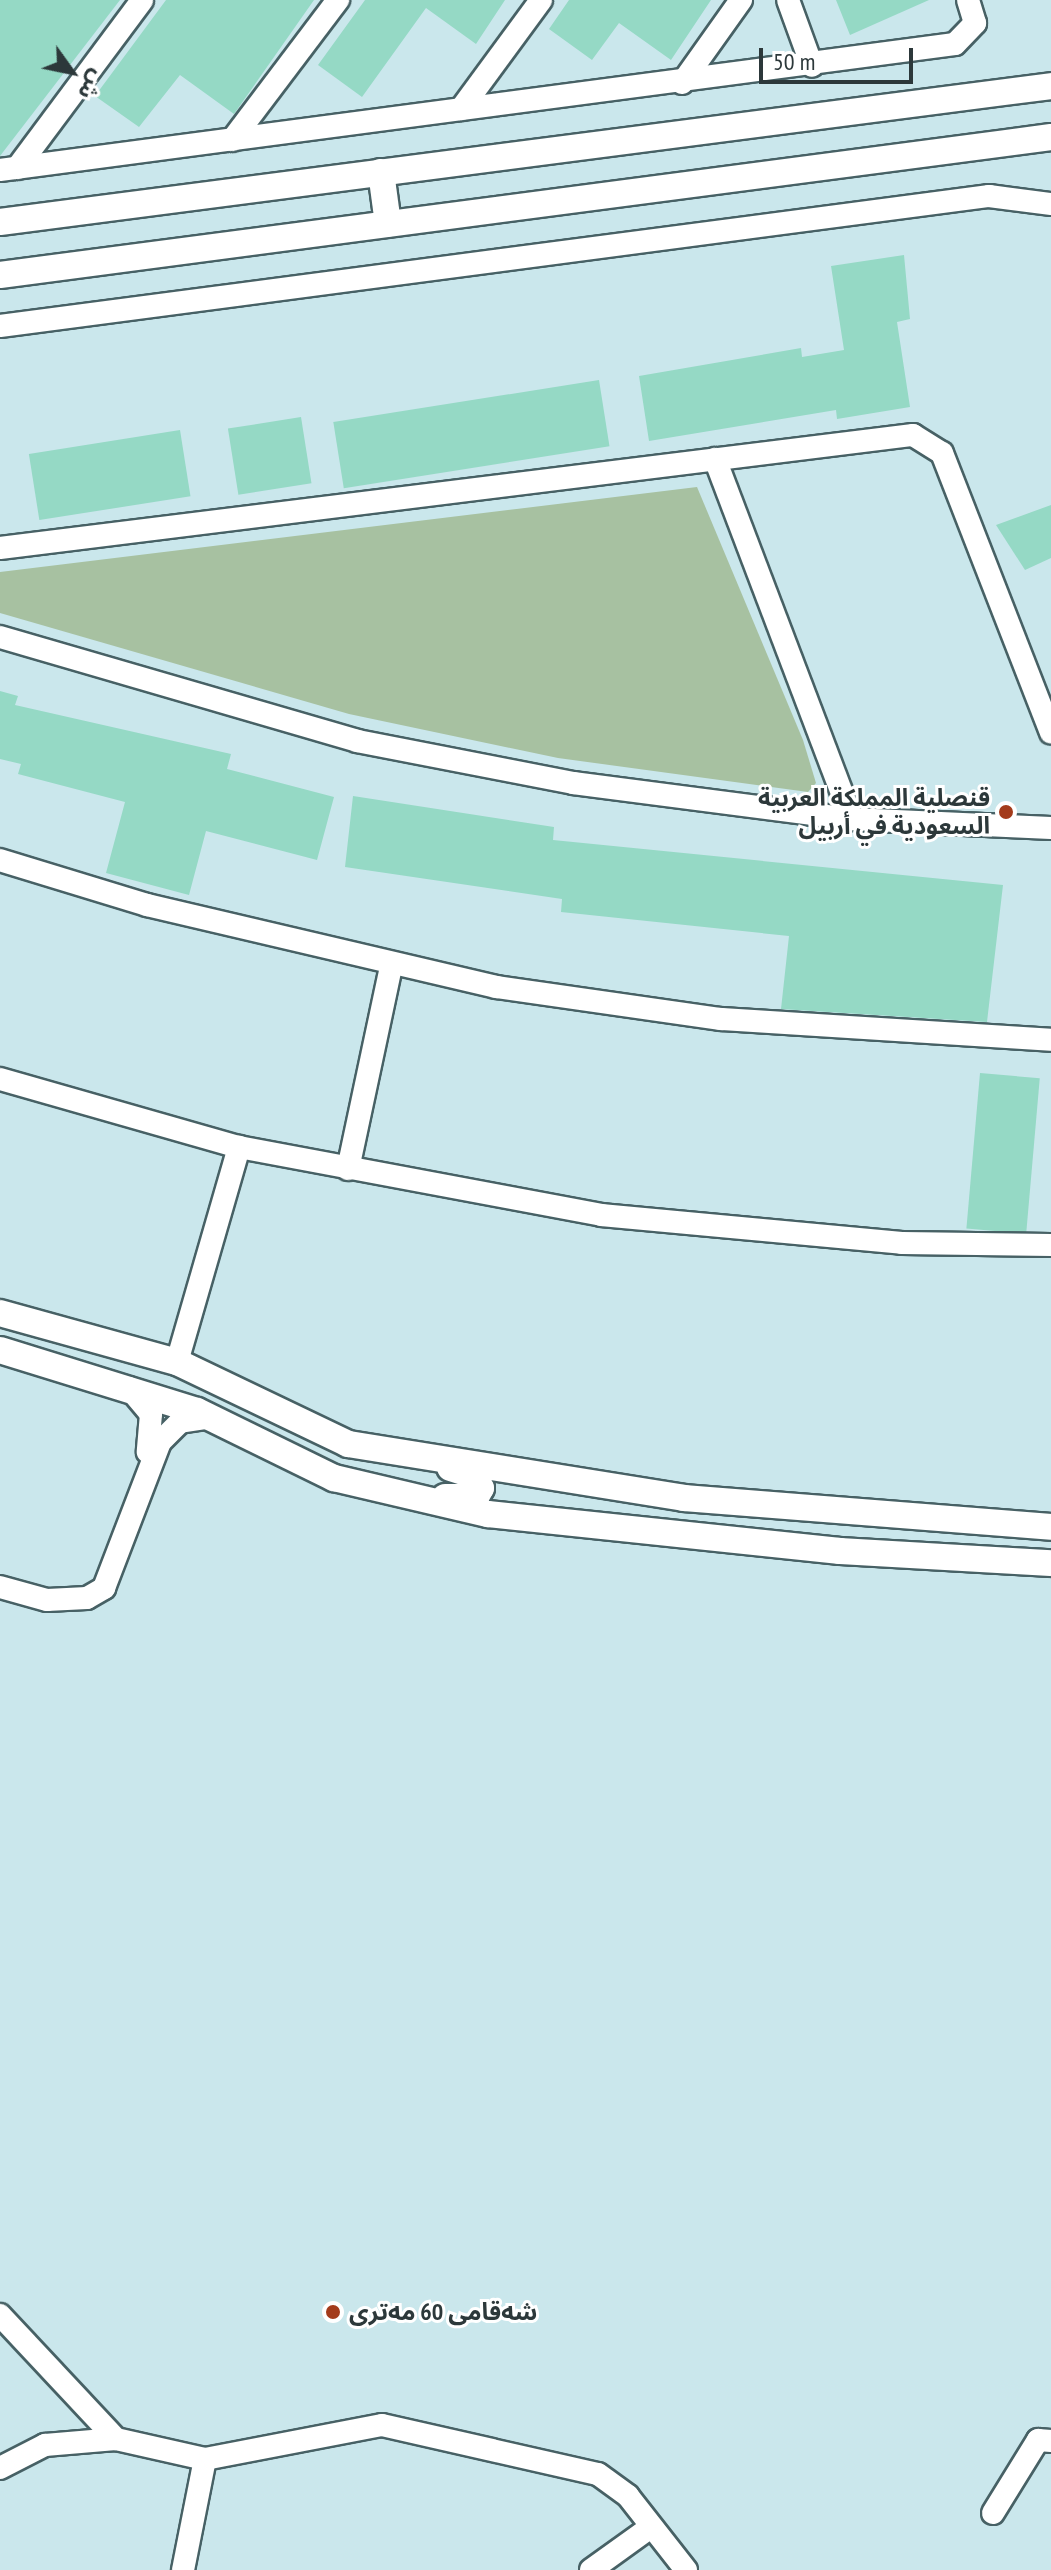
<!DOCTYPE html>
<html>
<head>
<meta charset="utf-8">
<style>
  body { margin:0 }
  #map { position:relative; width:1051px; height:2570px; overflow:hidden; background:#cae7ec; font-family:"PT Sans Narrow","Noto Sans Arabic",sans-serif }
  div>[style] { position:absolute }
  .green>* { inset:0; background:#a7c1a1 }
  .building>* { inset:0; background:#95d9c5; transform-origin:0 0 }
  .roads { filter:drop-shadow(2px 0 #476165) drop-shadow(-2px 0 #476165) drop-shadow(0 2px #476165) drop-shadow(0 -2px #476165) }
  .minor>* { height:22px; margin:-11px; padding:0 11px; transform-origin:11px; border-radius:11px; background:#fff }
  .tertiary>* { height:26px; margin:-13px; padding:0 13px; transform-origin:13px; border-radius:13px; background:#fff }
  .dots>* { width:22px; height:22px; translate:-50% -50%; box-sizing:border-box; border:4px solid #fff; border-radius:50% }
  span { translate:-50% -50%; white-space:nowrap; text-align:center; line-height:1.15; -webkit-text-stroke:6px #fff; paint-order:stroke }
  .poi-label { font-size:24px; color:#2c383a; font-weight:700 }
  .right { translate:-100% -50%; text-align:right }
  .left { translate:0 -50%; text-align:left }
  .north { position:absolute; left:32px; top:32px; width:80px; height:80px; -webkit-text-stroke:6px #fff; paint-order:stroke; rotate:123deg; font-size:22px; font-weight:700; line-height:32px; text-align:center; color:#2c383a }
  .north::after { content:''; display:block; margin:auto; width:28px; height:36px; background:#2c383a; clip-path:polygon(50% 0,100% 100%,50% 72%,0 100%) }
  .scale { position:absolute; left:759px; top:48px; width:154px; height:36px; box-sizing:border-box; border:4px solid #2c383a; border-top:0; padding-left:10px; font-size:24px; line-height:28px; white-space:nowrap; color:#2c383a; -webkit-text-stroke:6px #fff; paint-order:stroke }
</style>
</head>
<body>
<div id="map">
  <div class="green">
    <i style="clip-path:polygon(697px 487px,803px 740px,816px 783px,808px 792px,558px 758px,349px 714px,0 613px,0 572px)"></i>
  </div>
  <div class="building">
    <i style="clip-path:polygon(0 0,120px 0,0 156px)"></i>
    <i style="clip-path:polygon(166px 0,314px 0,234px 114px,180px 75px,139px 127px,95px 96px)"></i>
    <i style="clip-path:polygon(365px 0,505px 0,476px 44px,426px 8px,362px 97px,318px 65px)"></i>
    <i style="clip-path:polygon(569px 0,711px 0,671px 60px,619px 23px,592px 60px,549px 29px)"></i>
    <i style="clip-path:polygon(836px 0,929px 0,850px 35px)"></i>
    <i style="clip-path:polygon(904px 255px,910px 319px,897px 322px,910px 407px,837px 419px,836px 410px,649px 441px,639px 376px,801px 348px,802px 357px,844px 350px,831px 266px)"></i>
    <i style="left:599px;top:380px;width:67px;height:269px;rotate:81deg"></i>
    <i style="left:301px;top:417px;width:67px;height:74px;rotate:81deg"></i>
    <i style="left:180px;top:430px;width:67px;height:153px;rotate:81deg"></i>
    <i style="clip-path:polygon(1051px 505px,1051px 558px,1025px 570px,996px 525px)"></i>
    <i style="clip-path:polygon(0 691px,18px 696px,15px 705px,231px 754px,227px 769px,334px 797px,317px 860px,206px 831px,189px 895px,106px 873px,125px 802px,18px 774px,21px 764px,0 759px)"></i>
    <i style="clip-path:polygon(353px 796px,554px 827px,553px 840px,1003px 885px,987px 1022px,781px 1009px,789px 936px,561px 912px,562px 899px,345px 867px)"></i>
    <i style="left:980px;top:1073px;width:60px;height:156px;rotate:5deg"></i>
  </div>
  <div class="roads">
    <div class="minor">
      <i style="left:788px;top:0;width:70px;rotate:70deg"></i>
      <i style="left:682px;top:83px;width:102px;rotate:-54.6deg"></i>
      <i style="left:461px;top:109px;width:135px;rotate:-53.7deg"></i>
      <i style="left:232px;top:140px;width:176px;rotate:-52.9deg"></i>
      <i style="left:17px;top:168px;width:209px;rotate:-53.3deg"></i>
      <i style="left:0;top:170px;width:963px;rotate:-7.52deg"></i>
      <i style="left:955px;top:44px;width:29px;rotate:-46deg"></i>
      <i style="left:975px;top:23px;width:24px;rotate:-107deg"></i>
      <i style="left:0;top:326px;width:998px;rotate:-7.49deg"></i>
      <i style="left:989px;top:196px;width:63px;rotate:7.4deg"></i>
      <i style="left:715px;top:459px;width:385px;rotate:69.2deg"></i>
      <i style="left:0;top:548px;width:920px;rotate:-7.06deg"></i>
      <i style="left:913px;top:435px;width:34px;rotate:32deg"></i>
      <i style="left:942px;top:453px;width:300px;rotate:68.7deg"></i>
      <i style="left:0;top:637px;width:372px;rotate:16.2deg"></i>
      <i style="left:357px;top:741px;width:220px;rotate:11deg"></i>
      <i style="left:573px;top:783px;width:281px;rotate:7.4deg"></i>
      <i style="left:852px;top:819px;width:199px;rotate:2.6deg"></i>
      <i style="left:0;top:860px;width:154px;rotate:17deg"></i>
      <i style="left:147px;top:905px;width:359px;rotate:13.2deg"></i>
      <i style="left:496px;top:987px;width:227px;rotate:8.1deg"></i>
      <i style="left:721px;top:1019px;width:331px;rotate:3.6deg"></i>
      <i style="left:0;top:1079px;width:248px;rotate:15.9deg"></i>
      <i style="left:239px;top:1147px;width:368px;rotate:10.6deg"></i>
      <i style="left:601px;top:1215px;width:302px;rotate:5.3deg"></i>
      <i style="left:902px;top:1243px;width:149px;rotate:0.8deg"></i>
      <i style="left:348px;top:1169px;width:208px;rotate:-78deg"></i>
      <i style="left:177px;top:1362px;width:224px;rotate:-73.9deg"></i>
      <i style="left:129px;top:1388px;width:34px;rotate:50deg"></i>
      <i style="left:151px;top:1414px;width:38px;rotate:95deg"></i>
      <i style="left:0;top:1587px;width:49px;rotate:15.5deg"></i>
      <i style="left:47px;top:1600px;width:40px;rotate:-2.9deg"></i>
      <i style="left:87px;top:1598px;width:20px;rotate:-30deg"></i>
      <i style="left:104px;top:1588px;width:156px;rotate:-69deg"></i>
      <i style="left:160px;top:1442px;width:28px;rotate:-45deg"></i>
      <i style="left:180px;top:1422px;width:30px;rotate:-9deg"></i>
      <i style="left:0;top:2315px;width:170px;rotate:46.9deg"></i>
      <i style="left:116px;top:2439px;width:91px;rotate:12.7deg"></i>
      <i style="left:205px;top:2459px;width:180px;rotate:-10.9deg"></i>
      <i style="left:382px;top:2425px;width:221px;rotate:12.8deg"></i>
      <i style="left:598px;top:2474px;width:37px;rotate:36deg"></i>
      <i style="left:628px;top:2496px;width:94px;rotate:51.9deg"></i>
      <i style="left:0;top:2468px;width:51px;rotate:-27.1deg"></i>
      <i style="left:45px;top:2445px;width:71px;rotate:-4.8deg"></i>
      <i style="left:993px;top:2513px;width:86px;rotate:-58.3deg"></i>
      <i style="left:1038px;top:2440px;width:13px;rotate:4deg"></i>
      <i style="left:183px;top:2570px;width:113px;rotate:-78.8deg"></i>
      <i style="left:591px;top:2570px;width:70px;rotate:-35.7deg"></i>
    </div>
    <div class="tertiary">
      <i style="left:381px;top:172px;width:52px;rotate:82.3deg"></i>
      <i style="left:0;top:222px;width:1060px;rotate:-7.37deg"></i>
      <i style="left:0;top:275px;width:1060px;rotate:-7.48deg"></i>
      <i style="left:0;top:1313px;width:184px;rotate:15.5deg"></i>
      <i style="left:177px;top:1362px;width:190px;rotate:25.6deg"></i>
      <i style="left:348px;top:1444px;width:340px;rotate:9.1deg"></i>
      <i style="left:684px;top:1498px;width:368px;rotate:4.5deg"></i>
      <i style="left:0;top:1350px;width:206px;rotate:17.2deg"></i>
      <i style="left:197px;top:1411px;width:153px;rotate:26.1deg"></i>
      <i style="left:334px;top:1478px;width:158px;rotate:13.2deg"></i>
      <i style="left:488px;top:1514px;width:354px;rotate:6deg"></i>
      <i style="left:840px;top:1551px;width:211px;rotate:3.3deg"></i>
      <i style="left:445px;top:1497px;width:31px"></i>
      <i style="left:476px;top:1497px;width:10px;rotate:-61deg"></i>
      <i style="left:481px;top:1488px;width:16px;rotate:-125deg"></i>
      <i style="left:472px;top:1475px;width:23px;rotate:-162deg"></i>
    </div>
  </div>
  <div class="dots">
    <i style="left:1006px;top:812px;background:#a33b1b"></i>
    <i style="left:333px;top:2312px;background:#a33b1b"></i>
  </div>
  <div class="poi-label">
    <span class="right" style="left:990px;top:812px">قنصلية المملكة العربية<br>السعودية في أربيل</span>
    <span class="left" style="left:349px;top:2312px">شەقامی 60 مەتری</span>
  </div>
  <div class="north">ش</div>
  <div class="scale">50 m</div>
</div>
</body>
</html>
